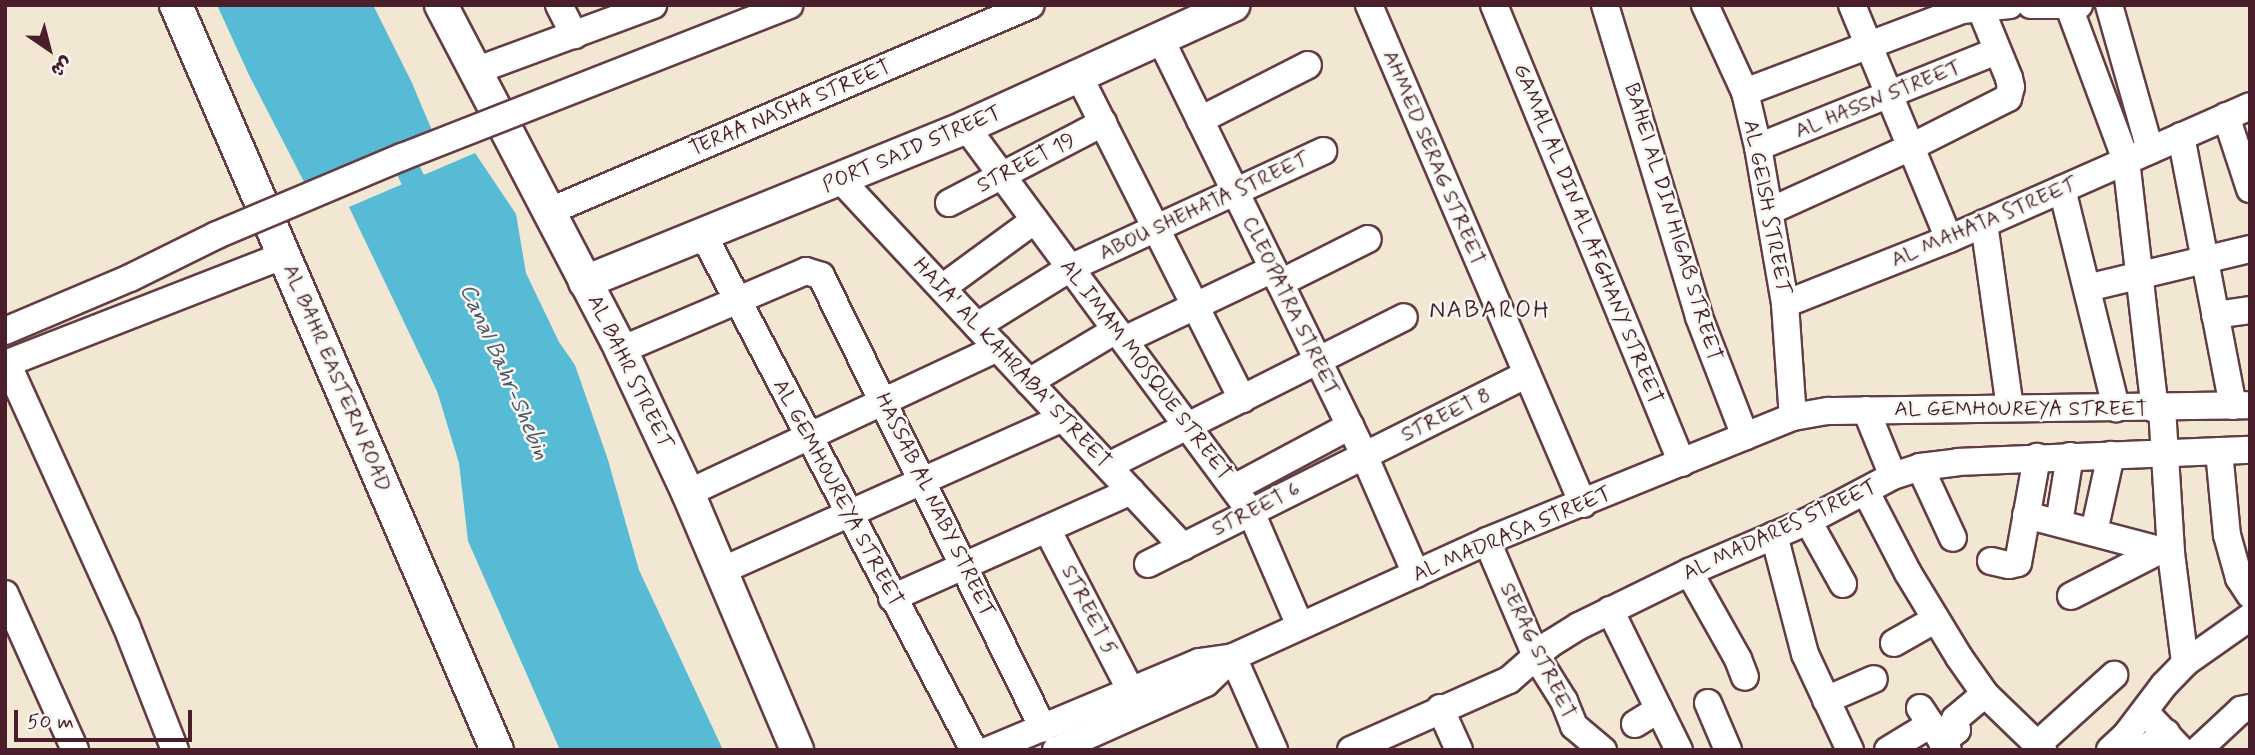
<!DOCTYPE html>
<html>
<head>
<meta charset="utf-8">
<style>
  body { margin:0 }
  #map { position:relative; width:2255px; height:755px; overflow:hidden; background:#f2e7d2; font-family:Mynerve,"Playpen Sans Arabic",sans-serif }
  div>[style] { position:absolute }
  .water>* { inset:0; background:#57bbd6 }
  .canal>* { height:24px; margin:-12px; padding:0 12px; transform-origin:12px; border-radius:12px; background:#57bbd6 }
  .roads { filter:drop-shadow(2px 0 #633d44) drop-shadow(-2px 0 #633d44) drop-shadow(0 2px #633d44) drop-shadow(0 -2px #633d44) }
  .minor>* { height:26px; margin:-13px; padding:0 13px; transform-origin:13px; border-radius:13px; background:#fff }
  .tertiary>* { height:32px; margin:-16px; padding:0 16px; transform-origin:16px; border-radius:16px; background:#fff }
  .bridges { filter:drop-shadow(2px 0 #633d44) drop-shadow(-2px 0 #633d44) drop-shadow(0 2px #633d44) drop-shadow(0 -2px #633d44) }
  .minor-bridge>* { height:26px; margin:-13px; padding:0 13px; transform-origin:13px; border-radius:13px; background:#fff }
  span { translate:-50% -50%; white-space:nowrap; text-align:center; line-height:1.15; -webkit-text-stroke:5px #f6f6f2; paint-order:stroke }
  .street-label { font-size:21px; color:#4a1f2b }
  .water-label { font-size:23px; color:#4f5667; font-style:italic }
  .quarter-label { font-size:24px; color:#4a1f2b; letter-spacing:2px }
  .frame { position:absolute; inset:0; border:7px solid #4a1f2b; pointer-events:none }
  .north { position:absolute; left:14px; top:14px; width:70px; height:70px; -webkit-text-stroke:5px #f6f6f2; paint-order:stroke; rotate:145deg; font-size:19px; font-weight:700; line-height:28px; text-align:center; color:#4a1f2b }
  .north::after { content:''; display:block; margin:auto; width:24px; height:32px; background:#4a1f2b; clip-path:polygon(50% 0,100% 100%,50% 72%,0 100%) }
  .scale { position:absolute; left:14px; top:710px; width:178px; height:32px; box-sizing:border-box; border:4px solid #4a1f2b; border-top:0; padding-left:9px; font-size:21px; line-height:24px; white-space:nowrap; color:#4a1f2b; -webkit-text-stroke:5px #f6f6f2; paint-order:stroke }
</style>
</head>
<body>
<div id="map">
  <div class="water">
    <i style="clip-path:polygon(217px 5px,373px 5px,412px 83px,441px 152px,316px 205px,249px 75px)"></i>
    <i style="clip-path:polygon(475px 153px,516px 214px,526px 273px,559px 342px,575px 365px,608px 460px,639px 570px,723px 750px,560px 750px,468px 541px,459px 463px,437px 391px,349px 207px)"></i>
  </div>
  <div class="canal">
    <i style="left:393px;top:140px;width:76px;rotate:63.4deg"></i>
  </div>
  <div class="roads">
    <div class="minor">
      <i style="left:559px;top:5px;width:34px;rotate:63deg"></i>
      <i style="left:1369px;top:5px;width:543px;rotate:66.79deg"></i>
      <i style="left:1494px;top:5px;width:495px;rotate:67.7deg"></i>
      <i style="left:1605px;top:5px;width:326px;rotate:73.2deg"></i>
      <i style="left:1699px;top:317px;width:128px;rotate:68.9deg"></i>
      <i style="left:1705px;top:5px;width:96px;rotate:65.3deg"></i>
      <i style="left:1745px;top:92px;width:57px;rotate:76.7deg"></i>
      <i style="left:1758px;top:147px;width:159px;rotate:80.2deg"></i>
      <i style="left:1785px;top:304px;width:113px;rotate:86deg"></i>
      <i style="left:1852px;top:5px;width:253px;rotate:67.5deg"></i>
      <i style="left:2031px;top:5px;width:48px"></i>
      <i style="left:2109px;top:5px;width:151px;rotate:74.2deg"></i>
      <i style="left:2069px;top:7px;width:163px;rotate:69.6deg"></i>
      <i style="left:2126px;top:160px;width:251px;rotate:83.4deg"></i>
      <i style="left:1161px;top:40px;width:462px;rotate:63.9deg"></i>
      <i style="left:1364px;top:455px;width:130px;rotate:66.4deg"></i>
      <i style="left:475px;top:71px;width:190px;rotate:-20.3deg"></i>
      <i style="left:1080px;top:78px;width:360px;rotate:63.2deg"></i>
      <i style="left:1745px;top:92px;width:232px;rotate:-20.7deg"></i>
      <i style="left:1962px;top:10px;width:48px;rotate:-5.9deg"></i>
      <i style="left:2226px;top:116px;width:77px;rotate:71.8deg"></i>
      <i style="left:1200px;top:120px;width:121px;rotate:-27deg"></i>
      <i style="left:966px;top:127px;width:479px;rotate:53.5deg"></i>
      <i style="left:1251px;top:512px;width:124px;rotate:66.7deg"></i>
      <i style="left:2181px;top:136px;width:275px;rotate:79.1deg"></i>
      <i style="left:1758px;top:147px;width:258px;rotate:-21.9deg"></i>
      <i style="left:840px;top:179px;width:503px;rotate:47.01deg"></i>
      <i style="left:2062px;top:189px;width:226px;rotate:76.1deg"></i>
      <i style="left:949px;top:203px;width:174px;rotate:-27.5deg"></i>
      <i style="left:1770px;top:211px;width:155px;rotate:-24.4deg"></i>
      <i style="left:1911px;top:147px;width:109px;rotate:-26.8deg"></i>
      <i style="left:2008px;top:98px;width:11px;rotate:-75deg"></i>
      <i style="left:2011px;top:87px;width:9px;rotate:-103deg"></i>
      <i style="left:2009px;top:78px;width:79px;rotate:-112.3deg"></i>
      <i style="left:548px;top:212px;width:525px;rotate:-23.2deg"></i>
      <i style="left:1984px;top:223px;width:186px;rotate:82deg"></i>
      <i style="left:704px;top:236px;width:581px;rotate:62.29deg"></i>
      <i style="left:1280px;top:283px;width:98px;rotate:-26.6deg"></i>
      <i style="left:942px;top:288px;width:115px;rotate:-36.2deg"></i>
      <i style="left:2087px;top:288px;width:168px;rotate:-13.5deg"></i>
      <i style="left:1785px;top:304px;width:176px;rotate:-21.6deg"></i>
      <i style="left:1949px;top:239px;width:329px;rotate:-23.8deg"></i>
      <i style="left:2215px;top:315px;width:35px;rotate:-8deg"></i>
      <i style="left:977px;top:326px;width:110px;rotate:-31.9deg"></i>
      <i style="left:1070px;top:268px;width:279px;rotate:-24.8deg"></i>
      <i style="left:1124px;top:340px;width:165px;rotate:-25.5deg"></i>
      <i style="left:621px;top:350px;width:201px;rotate:-23.1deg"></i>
      <i style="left:806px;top:271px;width:16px;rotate:18deg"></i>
      <i style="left:821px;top:276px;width:504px;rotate:63.84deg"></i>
      <i style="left:7px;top:363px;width:288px;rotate:65.6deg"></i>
      <i style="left:126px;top:625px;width:134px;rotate:68.6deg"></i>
      <i style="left:5px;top:364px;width:300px;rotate:-21.3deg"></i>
      <i style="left:1029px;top:382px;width:101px;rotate:-30.9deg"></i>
      <i style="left:2162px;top:408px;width:145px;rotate:86.4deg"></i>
      <i style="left:2171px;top:553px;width:111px;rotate:82.7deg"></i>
      <i style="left:1866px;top:410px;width:71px;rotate:67.8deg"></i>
      <i style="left:2219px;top:451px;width:84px;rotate:84.6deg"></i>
      <i style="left:2227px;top:535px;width:45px;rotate:74.4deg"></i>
      <i style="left:2239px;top:578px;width:20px;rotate:57deg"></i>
      <i style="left:1108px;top:466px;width:331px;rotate:-26.7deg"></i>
      <i style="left:1920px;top:467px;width:78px;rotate:65.1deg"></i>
      <i style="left:1234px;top:488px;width:132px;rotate:-28.1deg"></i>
      <i style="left:1866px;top:492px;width:91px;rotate:62.6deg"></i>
      <i style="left:1908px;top:573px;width:98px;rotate:58.7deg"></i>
      <i style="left:1959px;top:657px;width:45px;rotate:54.9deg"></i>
      <i style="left:1985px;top:694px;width:81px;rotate:44deg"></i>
      <i style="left:688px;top:493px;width:342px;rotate:-25.1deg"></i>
      <i style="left:2026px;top:515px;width:150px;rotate:14.7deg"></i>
      <i style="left:1808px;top:521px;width:72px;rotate:60.9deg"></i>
      <i style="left:2059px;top:523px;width:68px;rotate:-80.7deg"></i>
      <i style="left:1047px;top:529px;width:182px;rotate:62.6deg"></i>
      <i style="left:2094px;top:532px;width:79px;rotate:-77.6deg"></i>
      <i style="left:1774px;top:535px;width:123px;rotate:75.4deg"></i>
      <i style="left:1805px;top:654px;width:106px;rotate:64.9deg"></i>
      <i style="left:1487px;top:541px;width:127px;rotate:66.9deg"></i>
      <i style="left:1537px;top:658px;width:51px;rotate:57.9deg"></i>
      <i style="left:1564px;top:701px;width:27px;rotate:68deg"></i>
      <i style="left:1574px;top:726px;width:38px;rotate:40deg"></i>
      <i style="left:1991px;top:561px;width:18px;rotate:13deg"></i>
      <i style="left:2009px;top:565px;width:9px;rotate:-13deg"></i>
      <i style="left:2018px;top:563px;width:108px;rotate:-79.8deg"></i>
      <i style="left:1148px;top:564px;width:424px;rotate:-26.6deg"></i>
      <i style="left:721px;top:571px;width:375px;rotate:-24.1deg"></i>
      <i style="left:1689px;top:572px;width:100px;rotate:60.6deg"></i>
      <i style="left:1738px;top:659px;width:19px;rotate:69deg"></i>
      <i style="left:5px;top:594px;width:171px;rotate:65.8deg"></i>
      <i style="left:2071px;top:596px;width:101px;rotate:-27.1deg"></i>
      <i style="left:892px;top:598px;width:262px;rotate:-24.1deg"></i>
      <i style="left:1610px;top:610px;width:156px;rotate:63.8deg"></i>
      <i style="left:1894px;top:643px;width:48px;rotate:-29.7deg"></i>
      <i style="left:1233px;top:657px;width:102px;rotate:66.2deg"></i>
      <i style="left:1826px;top:700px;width:52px;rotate:-23.6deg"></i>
      <i style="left:1708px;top:703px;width:51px;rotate:66.9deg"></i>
      <i style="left:1440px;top:708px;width:46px;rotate:65.7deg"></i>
      <i style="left:1920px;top:708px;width:50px;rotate:56.3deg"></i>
      <i style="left:2145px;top:712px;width:52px;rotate:46.5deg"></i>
      <i style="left:1635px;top:724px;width:28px;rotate:-32deg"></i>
      <i style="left:1942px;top:742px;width:19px;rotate:-39deg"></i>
      <i style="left:1957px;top:730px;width:11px;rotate:-100deg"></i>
      <i style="left:1955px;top:719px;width:39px;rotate:-40deg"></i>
      <i style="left:2038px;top:744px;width:103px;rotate:-42.2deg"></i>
      <i style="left:989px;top:750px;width:228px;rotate:-22.7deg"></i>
      <i style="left:1199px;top:662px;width:34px;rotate:-8deg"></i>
      <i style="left:1233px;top:657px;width:279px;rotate:-24.5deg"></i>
      <i style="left:1487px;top:541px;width:330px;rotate:-22.1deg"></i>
      <i style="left:1793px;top:417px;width:36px;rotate:-10deg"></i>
      <i style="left:1828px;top:411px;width:422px;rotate:-0.8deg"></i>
      <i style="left:1056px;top:750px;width:164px;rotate:-24.1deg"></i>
      <i style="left:1206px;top:683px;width:37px;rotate:-44deg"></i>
      <i style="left:1351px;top:750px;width:173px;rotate:-23.9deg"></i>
      <i style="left:1509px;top:680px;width:55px;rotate:-41.3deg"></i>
      <i style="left:1550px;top:644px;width:34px;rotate:-32deg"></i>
      <i style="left:1579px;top:626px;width:123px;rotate:-26.1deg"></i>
      <i style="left:1689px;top:572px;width:129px;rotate:-23.2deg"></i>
      <i style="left:1808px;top:521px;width:96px;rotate:-27.9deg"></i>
      <i style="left:1893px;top:476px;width:28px;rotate:-18deg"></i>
      <i style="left:1920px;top:467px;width:38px;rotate:-7deg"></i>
      <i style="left:1958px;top:462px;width:292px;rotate:-2.4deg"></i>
      <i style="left:1888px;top:750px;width:50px;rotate:-31.2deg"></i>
      <i style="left:2110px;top:750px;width:22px;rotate:-43deg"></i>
      <i style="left:2126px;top:735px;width:63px;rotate:-52.8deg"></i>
      <i style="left:2164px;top:685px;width:30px;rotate:-46deg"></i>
      <i style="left:2185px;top:663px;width:80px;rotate:-35.3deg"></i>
      <i style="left:2143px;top:750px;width:29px;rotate:-36deg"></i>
      <i style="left:2198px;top:750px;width:59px;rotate:-42.9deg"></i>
      <i style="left:2241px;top:710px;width:9px;rotate:-13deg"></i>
    </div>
    <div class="tertiary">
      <i style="left:176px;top:5px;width:811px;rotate:66.69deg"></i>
      <i style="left:441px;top:5px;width:389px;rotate:62.4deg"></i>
      <i style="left:621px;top:350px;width:158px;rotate:64.9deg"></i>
      <i style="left:688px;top:493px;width:279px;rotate:67deg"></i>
      <i style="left:585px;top:282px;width:411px;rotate:-22.1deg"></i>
      <i style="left:966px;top:127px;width:294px;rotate:-24.5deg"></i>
    </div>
  </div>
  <div class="bridges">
    <div class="minor-bridge">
      <i style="left:5px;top:331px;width:136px;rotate:-23deg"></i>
      <i style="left:130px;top:278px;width:97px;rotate:-26.3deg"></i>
      <i style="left:217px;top:235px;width:201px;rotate:-22.9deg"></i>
      <i style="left:402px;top:157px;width:416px;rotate:-21.4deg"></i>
    </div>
  </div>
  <div class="street-label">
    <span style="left:1878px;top:99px;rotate:-22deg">AL HASSN STREET</span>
    <span style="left:790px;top:108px;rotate:-23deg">TERAA NASHA STREET</span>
    <span style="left:912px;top:149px;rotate:-23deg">PORT SAID STREET</span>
    <span style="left:1434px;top:158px;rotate:67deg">AHMED SERAG STREET</span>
    <span style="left:1026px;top:163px;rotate:-27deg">STREET 19</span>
    <span style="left:1204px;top:206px;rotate:-25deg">ABOU SHEHATA STREET</span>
    <span style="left:1767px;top:207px;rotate:79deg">AL GEISH STREET</span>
    <span style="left:1673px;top:222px;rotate:73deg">BAHEI AL DIN HIGAB STREET</span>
    <span style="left:1984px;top:222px;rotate:-23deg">AL MAHATA STREET</span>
    <span style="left:1588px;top:234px;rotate:68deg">GAMAL AL DIN AL AFGHANY STREET</span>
    <span style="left:1291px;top:306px;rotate:64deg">CLEOPATRA STREET</span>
    <span style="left:1012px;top:363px;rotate:47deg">HAIA' AL KAHRABA' STREET</span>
    <span style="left:1146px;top:370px;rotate:53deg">AL IMAM MOSQUE STREET</span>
    <span style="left:630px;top:372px;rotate:64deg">AL BAHR STREET</span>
    <span style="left:337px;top:378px;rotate:67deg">AL BAHR EASTERN ROAD</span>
    <span style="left:2021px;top:409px">AL GEMHOUREYA STREET</span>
    <span style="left:1446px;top:415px;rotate:-26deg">STREET 8</span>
    <span style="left:838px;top:493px;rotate:62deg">AL GEMHOUREYA STREET</span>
    <span style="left:935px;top:505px;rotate:64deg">HASSAB AL NABY STREET</span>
    <span style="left:1256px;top:509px;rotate:-27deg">STREET 6</span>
    <span style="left:1780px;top:530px;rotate:-25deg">AL MADARES STREET</span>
    <span style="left:1512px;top:534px;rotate:-23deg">AL MADRASA STREET</span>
    <span style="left:1089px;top:610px;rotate:63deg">STREET 5</span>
    <span style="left:1538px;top:651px;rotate:64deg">SERAG STREET</span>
  </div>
  <div class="water-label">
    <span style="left:504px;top:372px;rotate:66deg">Canal Bahr-Shebin</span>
  </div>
  <div class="quarter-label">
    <span style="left:1490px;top:311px">NABAROH</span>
  </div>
  <div class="frame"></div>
  <div class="north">ش</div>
  <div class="scale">50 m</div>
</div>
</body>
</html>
